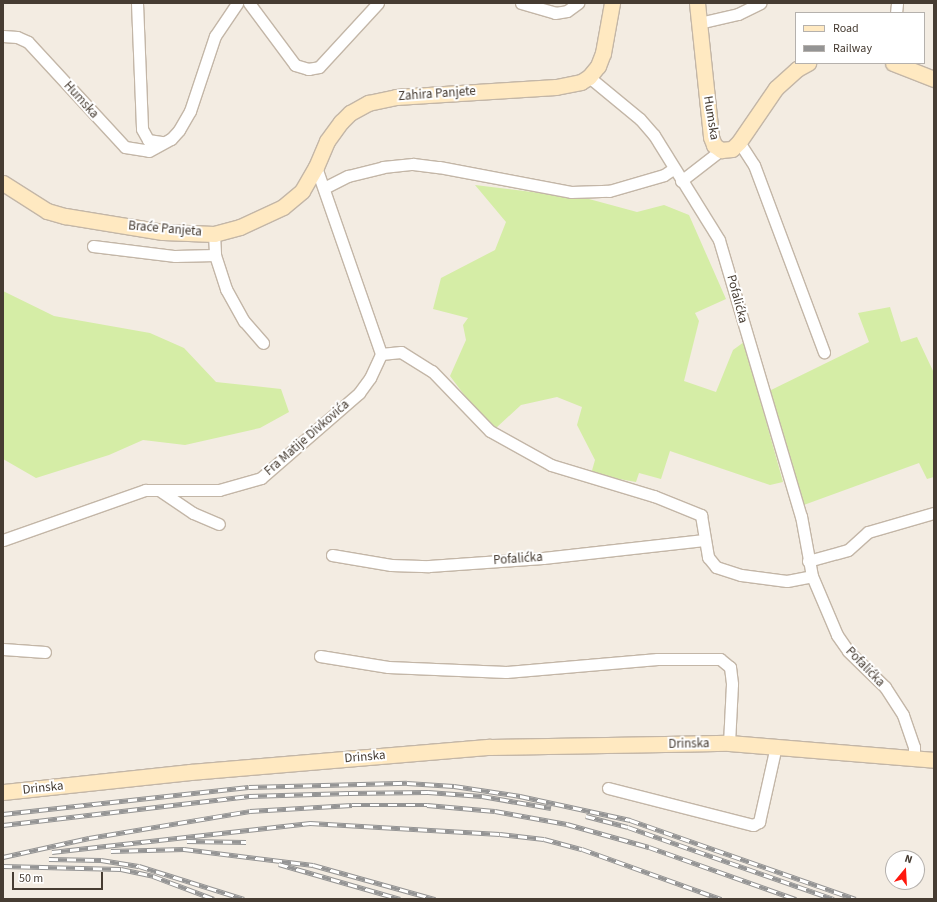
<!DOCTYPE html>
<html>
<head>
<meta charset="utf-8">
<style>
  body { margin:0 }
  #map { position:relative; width:937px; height:902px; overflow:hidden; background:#f3ece2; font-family:"Source Sans 3",sans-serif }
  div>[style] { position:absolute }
  .green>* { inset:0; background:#d5eda6 }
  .roads { filter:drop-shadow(1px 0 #c3b6a7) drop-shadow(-1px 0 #c3b6a7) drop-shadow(0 1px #c3b6a7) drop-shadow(0 -1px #c3b6a7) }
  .street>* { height:11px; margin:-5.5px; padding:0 5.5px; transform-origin:5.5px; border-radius:5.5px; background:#fff }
  .secondary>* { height:15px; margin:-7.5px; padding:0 7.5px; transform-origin:7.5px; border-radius:7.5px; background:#ffe9c1 }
  .rail>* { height:4.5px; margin-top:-2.25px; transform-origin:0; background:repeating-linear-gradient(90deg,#fff 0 9px,#949494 0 18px); box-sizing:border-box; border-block:1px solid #949494 }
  span { translate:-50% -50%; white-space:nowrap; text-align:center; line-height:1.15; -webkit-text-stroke:4px #fff; paint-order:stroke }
  .street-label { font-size:13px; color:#463c32 }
  .frame { position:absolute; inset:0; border:4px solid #463c32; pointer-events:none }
  .legend { position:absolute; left:795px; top:12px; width:130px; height:52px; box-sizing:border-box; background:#fff; border:1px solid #b5b1ad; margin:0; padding:5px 7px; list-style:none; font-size:12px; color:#463c32 }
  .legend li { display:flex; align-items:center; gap:8px; height:20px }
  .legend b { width:20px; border:1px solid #b5b1ad }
  .north { position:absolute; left:885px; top:850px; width:40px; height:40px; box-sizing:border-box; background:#fff; border:1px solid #b5b1ad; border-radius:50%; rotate:18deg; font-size:11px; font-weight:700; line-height:16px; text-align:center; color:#463c32 }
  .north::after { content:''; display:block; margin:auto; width:14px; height:18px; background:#ff180e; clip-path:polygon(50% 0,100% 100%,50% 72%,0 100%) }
  .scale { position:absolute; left:12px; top:872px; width:91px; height:18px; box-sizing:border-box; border:2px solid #463c32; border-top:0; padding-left:5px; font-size:12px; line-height:14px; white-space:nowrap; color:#463c32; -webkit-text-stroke:3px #fff; paint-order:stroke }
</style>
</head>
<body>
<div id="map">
  <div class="green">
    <i style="clip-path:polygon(475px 185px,589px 199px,637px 212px,664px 205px,689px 215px,726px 299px,695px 313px,699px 321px,684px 381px,716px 392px,733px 350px,744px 342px,783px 482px,770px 485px,670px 451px,661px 479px,639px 473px,636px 482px,591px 474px,595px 460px,577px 425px,582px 407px,557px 397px,521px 405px,496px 428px,474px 408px,450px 376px,466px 340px,463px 325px,468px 318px,433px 309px,441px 278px,495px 250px,506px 222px)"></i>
    <i style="clip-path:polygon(3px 291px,54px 316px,150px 333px,184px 348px,216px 382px,281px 389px,289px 412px,260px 428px,185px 445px,143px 440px,109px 455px,36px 478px,3px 459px)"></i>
    <i style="clip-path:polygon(890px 307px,901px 342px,917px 337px,934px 373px,934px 477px,927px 479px,919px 463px,801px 506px,767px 392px,869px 342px,858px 313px)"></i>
  </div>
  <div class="roads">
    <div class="street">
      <i style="left:137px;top:3px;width:126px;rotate:87.7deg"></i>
      <i style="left:142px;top:129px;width:13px;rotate:61deg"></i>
      <i style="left:148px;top:140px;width:15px;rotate:8deg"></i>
      <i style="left:249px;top:3px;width:77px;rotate:53.4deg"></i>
      <i style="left:295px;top:65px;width:14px;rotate:17deg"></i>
      <i style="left:308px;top:69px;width:11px;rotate:-10deg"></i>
      <i style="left:319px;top:67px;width:87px;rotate:-47.3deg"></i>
      <i style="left:521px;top:3px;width:35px;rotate:16deg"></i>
      <i style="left:555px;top:13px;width:12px;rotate:-9deg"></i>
      <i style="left:567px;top:11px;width:14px;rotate:-36deg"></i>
      <i style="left:896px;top:13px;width:10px;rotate:-84deg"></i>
      <i style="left:699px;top:23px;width:40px;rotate:-13deg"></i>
      <i style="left:738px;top:14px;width:25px;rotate:-26deg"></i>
      <i style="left:3px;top:36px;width:14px;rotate:4deg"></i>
      <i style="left:17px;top:37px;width:12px;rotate:24deg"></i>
      <i style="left:28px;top:42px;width:143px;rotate:47.3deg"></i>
      <i style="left:125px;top:147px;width:24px;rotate:9deg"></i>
      <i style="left:149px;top:151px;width:25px;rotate:-29deg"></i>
      <i style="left:171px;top:139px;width:12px;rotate:-48deg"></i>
      <i style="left:179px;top:130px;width:22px;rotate:-60deg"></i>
      <i style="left:190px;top:111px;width:79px;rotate:-71.6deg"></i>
      <i style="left:215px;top:36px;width:40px;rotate:-56deg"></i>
      <i style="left:589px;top:77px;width:66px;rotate:39.5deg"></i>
      <i style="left:640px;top:119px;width:21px;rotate:49deg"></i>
      <i style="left:654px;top:135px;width:123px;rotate:58.2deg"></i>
      <i style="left:719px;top:240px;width:288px;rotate:73.5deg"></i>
      <i style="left:801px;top:516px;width:61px;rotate:79.6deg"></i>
      <i style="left:812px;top:576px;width:64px;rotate:67deg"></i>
      <i style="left:837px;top:635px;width:19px;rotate:55deg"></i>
      <i style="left:848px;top:651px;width:52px;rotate:44.2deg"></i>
      <i style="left:885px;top:687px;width:33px;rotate:57deg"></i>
      <i style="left:903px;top:715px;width:34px;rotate:71deg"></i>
      <i style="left:914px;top:747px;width:12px;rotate:90deg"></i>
      <i style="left:739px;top:142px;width:27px;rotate:57deg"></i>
      <i style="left:754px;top:165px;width:200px;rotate:69.5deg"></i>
      <i style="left:316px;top:167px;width:198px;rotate:70.8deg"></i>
      <i style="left:681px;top:181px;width:51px;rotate:-37.8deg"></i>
      <i style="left:324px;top:188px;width:27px;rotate:-27deg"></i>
      <i style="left:348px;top:176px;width:36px;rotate:-14deg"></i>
      <i style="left:383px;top:167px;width:30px;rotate:-6deg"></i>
      <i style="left:413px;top:164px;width:26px;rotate:7deg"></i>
      <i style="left:439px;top:167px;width:134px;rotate:10.7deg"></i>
      <i style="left:571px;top:192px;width:38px;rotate:-2deg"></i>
      <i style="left:609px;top:191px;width:57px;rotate:-16.2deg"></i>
      <i style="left:664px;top:175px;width:11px;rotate:-34deg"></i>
      <i style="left:214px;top:234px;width:21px;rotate:87deg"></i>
      <i style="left:215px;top:255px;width:36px;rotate:72deg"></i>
      <i style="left:226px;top:289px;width:37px;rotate:61deg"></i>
      <i style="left:244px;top:321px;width:29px;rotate:49deg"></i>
      <i style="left:93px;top:246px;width:83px;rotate:7deg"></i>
      <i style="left:175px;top:256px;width:40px;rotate:-1.4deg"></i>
      <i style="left:381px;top:354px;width:20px;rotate:-6deg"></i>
      <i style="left:401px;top:352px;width:36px;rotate:32deg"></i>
      <i style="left:432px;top:371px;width:83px;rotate:46deg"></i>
      <i style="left:490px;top:431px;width:70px;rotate:29.1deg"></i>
      <i style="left:551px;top:465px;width:108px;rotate:16.8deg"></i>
      <i style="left:654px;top:496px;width:51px;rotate:22deg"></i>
      <i style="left:701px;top:515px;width:43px;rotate:80.5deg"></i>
      <i style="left:708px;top:557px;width:13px;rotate:51deg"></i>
      <i style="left:716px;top:567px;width:26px;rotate:18deg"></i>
      <i style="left:741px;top:575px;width:46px;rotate:7.4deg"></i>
      <i style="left:787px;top:581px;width:25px;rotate:-11deg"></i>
      <i style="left:159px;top:490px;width:41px;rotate:34.1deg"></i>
      <i style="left:193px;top:513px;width:28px;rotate:23deg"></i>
      <i style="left:3px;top:540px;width:151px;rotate:-19.4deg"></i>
      <i style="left:145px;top:490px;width:74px"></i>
      <i style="left:219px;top:490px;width:44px;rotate:-15.9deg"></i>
      <i style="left:261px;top:478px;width:130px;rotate:-40.9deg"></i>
      <i style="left:359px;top:393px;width:19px;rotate:-54deg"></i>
      <i style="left:370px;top:378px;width:26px;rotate:-65deg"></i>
      <i style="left:332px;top:555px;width:60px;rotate:9.6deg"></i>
      <i style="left:391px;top:565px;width:38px;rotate:2deg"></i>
      <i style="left:429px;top:566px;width:114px;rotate:-4deg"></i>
      <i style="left:543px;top:558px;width:162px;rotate:-6.4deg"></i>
      <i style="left:808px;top:561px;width:41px;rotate:-15.4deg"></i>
      <i style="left:848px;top:550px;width:27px;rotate:-42deg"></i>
      <i style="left:868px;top:532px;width:69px;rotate:-16.1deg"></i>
      <i style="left:3px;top:649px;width:42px;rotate:4.1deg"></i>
      <i style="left:320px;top:656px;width:69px;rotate:9.2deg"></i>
      <i style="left:388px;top:667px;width:118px;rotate:2.4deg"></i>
      <i style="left:506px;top:672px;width:152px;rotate:-4.9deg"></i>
      <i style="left:657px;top:659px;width:63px"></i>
      <i style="left:720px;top:659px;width:13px;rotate:39deg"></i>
      <i style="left:730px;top:667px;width:17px;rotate:83deg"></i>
      <i style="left:732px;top:684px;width:59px;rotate:92.9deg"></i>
      <i style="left:608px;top:788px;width:150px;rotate:14.3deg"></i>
      <i style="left:753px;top:825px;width:7px;rotate:-27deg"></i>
      <i style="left:759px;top:822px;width:78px;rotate:-77.4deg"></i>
    </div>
    <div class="secondary">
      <i style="left:697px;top:3px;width:135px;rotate:84deg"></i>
      <i style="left:711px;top:137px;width:9px;rotate:69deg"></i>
      <i style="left:714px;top:145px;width:9px;rotate:36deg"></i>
      <i style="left:721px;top:150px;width:11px;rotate:-5deg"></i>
      <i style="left:732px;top:149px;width:10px;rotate:-45deg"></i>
      <i style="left:739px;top:142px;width:65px;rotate:-55.6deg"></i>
      <i style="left:776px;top:88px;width:28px;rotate:-42deg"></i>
      <i style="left:797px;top:69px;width:13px;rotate:-29deg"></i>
      <i style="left:893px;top:63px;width:44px;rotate:21.3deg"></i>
      <i style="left:3px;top:183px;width:52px;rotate:32.5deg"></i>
      <i style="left:47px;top:211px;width:19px;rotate:16deg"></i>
      <i style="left:65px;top:216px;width:99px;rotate:9.3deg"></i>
      <i style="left:163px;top:232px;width:51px;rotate:2.2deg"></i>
      <i style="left:214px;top:234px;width:27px;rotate:-15deg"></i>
      <i style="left:240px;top:227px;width:47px;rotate:-24.9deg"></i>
      <i style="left:283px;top:207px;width:25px;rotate:-40deg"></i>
      <i style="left:302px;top:191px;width:28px;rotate:-60deg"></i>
      <i style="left:316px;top:167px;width:28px;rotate:-67deg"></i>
      <i style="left:327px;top:141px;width:24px;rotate:-54deg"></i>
      <i style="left:341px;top:122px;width:13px;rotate:-45deg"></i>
      <i style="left:350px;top:113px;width:21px;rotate:-29deg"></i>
      <i style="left:368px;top:103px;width:29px;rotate:-12deg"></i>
      <i style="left:396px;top:97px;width:160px;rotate:-3.6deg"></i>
      <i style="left:556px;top:87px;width:25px;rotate:-11deg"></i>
      <i style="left:581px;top:82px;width:9px;rotate:-32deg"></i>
      <i style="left:589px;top:77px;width:14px;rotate:-51deg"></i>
      <i style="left:598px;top:66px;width:14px;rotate:-69deg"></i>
      <i style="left:603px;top:53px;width:51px;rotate:-79.8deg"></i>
      <i style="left:3px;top:792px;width:188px;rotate:-6.1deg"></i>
      <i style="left:190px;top:772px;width:301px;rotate:-4.8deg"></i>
      <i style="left:490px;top:747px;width:239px;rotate:-1deg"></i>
      <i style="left:729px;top:743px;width:206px;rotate:4.7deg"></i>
    </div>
  </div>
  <div class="rail">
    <i style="left:3px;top:814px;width:247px;rotate:-6.3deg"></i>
    <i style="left:249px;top:787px;width:158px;rotate:-1.5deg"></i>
    <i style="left:407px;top:783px;width:47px;rotate:3.7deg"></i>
    <i style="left:454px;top:786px;width:67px;rotate:8.6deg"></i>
    <i style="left:520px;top:796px;width:113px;rotate:12.3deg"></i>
    <i style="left:630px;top:820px;width:239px;rotate:19.3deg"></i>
    <i style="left:586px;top:816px;width:43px;rotate:14.7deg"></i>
    <i style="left:628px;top:827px;width:218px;rotate:19.3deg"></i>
    <i style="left:3px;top:825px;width:248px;rotate:-6.7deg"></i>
    <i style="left:249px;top:796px;width:100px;rotate:-1.7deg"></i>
    <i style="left:349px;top:793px;width:79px;rotate:-0.7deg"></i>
    <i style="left:428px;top:792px;width:54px;rotate:4.2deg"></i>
    <i style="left:482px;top:796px;width:70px;rotate:9.9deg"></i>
    <i style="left:187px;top:841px;width:59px;rotate:1deg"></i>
    <i style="left:111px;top:851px;width:73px;rotate:-1.6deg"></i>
    <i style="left:184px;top:849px;width:130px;rotate:7.1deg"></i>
    <i style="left:313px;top:865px;width:127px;rotate:15.6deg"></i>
    <i style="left:52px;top:852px;width:260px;rotate:-6.4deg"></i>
    <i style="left:310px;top:823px;width:190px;rotate:3.3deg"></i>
    <i style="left:500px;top:834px;width:44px;rotate:6.5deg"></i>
    <i style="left:544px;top:839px;width:39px;rotate:15deg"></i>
    <i style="left:582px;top:849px;width:148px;rotate:19.8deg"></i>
    <i style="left:3px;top:857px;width:88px;rotate:-12.5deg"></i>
    <i style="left:89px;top:838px;width:163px;rotate:-9.5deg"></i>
    <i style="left:250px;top:811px;width:102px;rotate:-3.4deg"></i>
    <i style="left:352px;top:805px;width:75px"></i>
    <i style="left:427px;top:805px;width:68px;rotate:5deg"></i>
    <i style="left:495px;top:811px;width:73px;rotate:10.2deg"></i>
    <i style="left:567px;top:824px;width:85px;rotate:15.7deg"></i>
    <i style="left:649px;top:847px;width:156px;rotate:19.5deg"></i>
    <i style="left:49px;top:859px;width:52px;rotate:1.1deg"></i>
    <i style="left:101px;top:860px;width:38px;rotate:9deg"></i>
    <i style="left:139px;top:866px;width:110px;rotate:17.4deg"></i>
    <i style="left:279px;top:864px;width:126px;rotate:16.1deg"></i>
    <i style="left:3px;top:866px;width:118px;rotate:1.5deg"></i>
    <i style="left:121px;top:869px;width:33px;rotate:12deg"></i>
    <i style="left:153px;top:876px;width:65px;rotate:20.7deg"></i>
  </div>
  <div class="street-label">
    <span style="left:437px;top:94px;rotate:-4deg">Zahira Panjete</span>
    <span style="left:81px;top:100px;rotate:48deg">Humska</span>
    <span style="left:711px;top:118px;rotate:81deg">Humska</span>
    <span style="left:165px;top:229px;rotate:5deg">Braće Panjeta</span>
    <span style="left:737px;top:299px;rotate:75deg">Pofalićka</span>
    <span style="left:307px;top:438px;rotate:-41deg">Fra Matije Divkovića</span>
    <span style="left:518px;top:559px;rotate:-4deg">Pofalićka</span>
    <span style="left:865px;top:667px;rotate:46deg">Pofalićka</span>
    <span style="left:689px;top:744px;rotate:-1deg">Drinska</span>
    <span style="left:365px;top:757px;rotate:-5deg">Drinska</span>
    <span style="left:43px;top:788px;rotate:-6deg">Drinska</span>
  </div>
  <div class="frame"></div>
  <ul class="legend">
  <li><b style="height:5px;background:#ffe9c1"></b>Road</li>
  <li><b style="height:5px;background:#949494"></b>Railway</li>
  </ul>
  <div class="north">N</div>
  <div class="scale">50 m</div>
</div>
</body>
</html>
